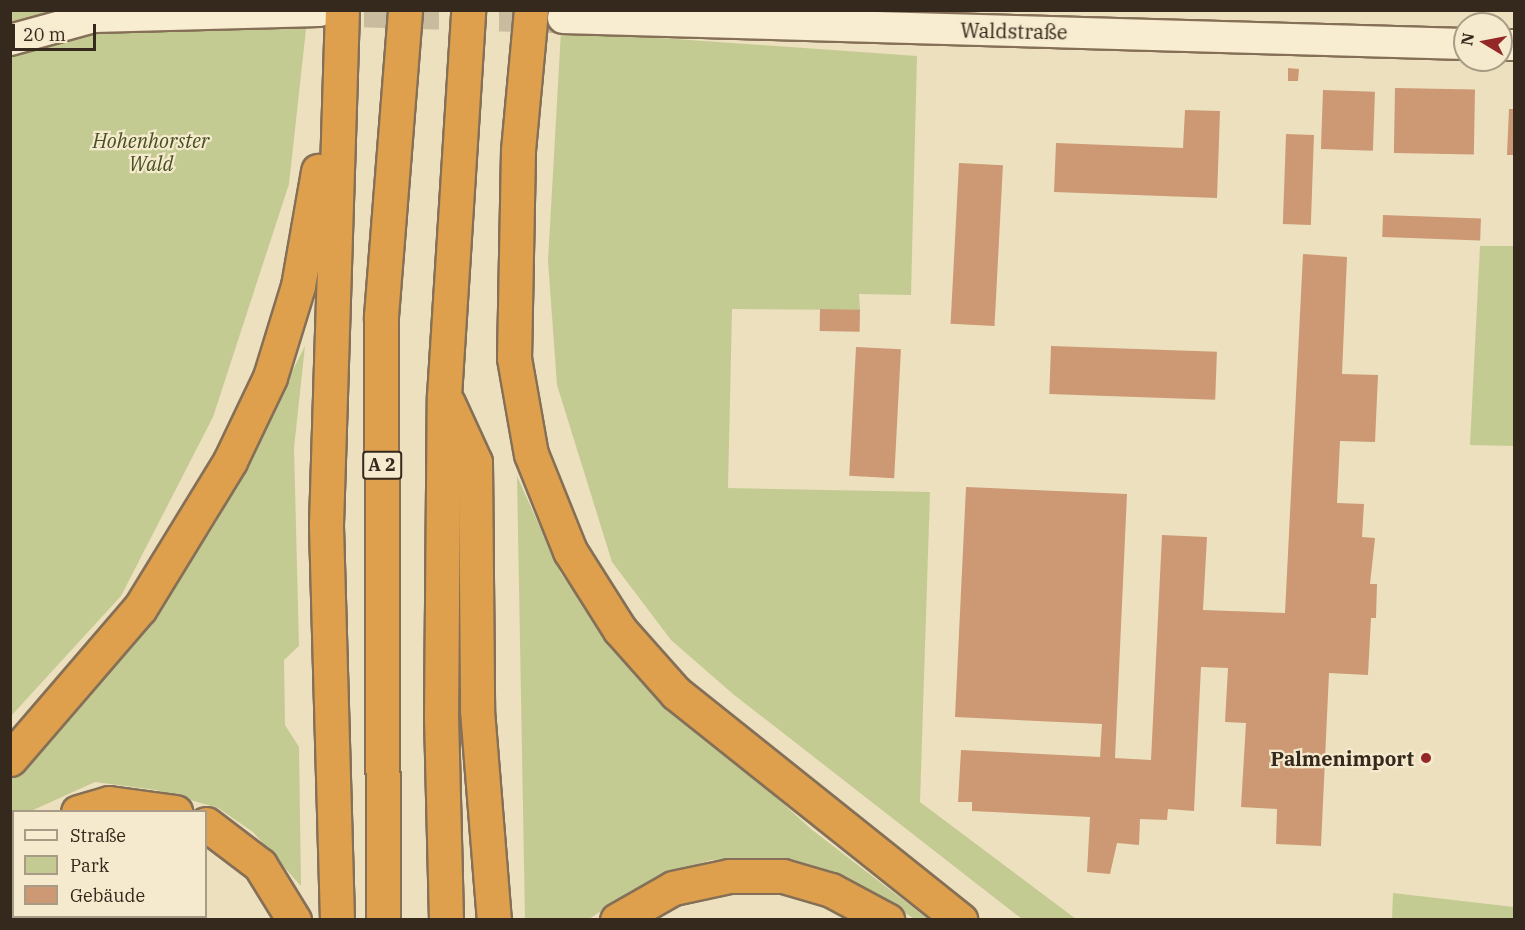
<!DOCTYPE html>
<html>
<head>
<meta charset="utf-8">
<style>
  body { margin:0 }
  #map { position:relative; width:1525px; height:930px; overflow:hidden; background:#ede0be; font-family:"IBM Plex Serif",serif }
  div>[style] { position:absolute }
  .green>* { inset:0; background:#c4cb92 }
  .building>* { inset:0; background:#cc9974; transform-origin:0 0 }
  .minor-tunnel>* { height:30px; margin-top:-15px; transform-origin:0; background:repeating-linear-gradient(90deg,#c8bb9e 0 30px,transparent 0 45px) }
  .roads { filter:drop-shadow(2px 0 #857057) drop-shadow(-2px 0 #857057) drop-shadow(0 2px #857057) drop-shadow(0 -2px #857057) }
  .minor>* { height:30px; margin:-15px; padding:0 15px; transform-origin:15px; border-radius:15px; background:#f8edd1 }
  .highway>* { height:33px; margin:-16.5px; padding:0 16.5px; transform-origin:16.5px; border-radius:16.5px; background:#dea04d }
  .dots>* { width:16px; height:16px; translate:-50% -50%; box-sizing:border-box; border:3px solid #f5eacd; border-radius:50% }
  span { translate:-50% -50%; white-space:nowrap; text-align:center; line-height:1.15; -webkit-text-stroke:4.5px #f5eacd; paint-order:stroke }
  .shield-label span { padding:2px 4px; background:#f5eacd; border:2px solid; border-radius:4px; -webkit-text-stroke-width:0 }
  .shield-label { font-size:18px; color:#35281c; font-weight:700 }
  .street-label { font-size:20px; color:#35281c }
  .park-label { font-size:20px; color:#455122; font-style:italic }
  .poi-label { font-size:20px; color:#35281c; font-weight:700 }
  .right { translate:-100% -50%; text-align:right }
  .frame { position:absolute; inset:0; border:12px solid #35281c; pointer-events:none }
  .legend { position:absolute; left:12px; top:810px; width:195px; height:108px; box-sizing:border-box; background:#f5eacd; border:2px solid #a89c86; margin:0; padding:8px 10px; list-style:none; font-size:18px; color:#35281c }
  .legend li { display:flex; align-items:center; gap:12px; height:30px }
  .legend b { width:30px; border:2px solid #a89c86 }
  .north { position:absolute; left:1453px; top:12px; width:60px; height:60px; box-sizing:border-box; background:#f5eacd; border:2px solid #a89c86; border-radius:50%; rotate:280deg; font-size:16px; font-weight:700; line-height:24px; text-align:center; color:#35281c }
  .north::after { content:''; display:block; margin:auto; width:21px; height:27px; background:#942827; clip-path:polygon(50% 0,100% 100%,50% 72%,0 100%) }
  .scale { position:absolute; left:12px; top:24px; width:84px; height:27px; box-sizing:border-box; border:3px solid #35281c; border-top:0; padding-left:8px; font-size:18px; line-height:21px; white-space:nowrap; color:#35281c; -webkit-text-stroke:4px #f5eacd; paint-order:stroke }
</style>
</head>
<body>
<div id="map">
  <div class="green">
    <i style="clip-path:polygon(11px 11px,308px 11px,289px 184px,213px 417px,121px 596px,11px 716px)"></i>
    <i style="clip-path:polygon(561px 31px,917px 56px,911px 295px,859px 294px,860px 310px,732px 309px,728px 488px,930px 492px,920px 802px,1076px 919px,1022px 919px,733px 694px,671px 640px,612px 562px,557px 385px,548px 261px)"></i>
    <i style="clip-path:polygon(1480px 246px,1514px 246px,1514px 446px,1470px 445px)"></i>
    <i style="clip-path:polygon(305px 346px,294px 448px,299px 646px,284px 660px,285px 725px,299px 747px,301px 886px,253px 832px,218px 808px,156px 790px,95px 782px,31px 811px,14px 812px,11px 821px,10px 780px,150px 626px,217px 521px)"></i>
    <i style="clip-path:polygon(517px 476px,561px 574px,643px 676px,811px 829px,928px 919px,914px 919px,887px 900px,812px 867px,748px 859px,711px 860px,683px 869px,631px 891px,589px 919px,525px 919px)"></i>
    <i style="clip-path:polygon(1393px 893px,1514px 907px,1514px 919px,1392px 919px)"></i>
    <i style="clip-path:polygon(13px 909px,14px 916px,87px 919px,11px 919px)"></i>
  </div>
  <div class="building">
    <i style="clip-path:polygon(1288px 68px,1299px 69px,1298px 81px,1288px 81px)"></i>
    <i style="left:1395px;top:88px;width:80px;height:65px;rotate:1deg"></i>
    <i style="left:1323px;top:90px;width:52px;height:59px;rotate:2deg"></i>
    <i style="clip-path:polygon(1509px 109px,1514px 109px,1514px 155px,1507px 155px)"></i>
    <i style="clip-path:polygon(1185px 110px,1220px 111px,1217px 198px,1054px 192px,1056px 143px,1183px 148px)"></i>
    <i style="left:1286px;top:134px;width:28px;height:90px;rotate:2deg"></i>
    <i style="left:959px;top:163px;width:44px;height:161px;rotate:3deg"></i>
    <i style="left:1383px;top:215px;width:98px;height:22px;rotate:2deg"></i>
    <i style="clip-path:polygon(1303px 254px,1347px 257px,1342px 374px,1378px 375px,1375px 442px,1340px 441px,1337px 503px,1364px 504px,1362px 537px,1375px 538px,1370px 584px,1377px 584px,1376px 618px,1371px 618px,1368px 675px,1329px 673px,1321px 846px,1276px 844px,1277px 809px,1241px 807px,1246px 723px,1225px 722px,1228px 668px,1201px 667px,1194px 811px,1168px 809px,1167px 820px,1140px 819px,1139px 845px,1117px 843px,1110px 874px,1087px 872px,1090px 817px,972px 811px,972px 802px,958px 802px,961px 750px,1100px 757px,1102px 724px,955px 717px,966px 487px,1127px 494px,1115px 758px,1151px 760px,1162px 535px,1207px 537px,1203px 610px,1285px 613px)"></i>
    <i style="left:820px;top:309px;width:40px;height:22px;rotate:1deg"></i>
    <i style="left:1051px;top:346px;width:166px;height:48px;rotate:2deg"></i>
    <i style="left:856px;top:347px;width:45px;height:129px;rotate:3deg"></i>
  </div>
  <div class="minor-tunnel">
    <i style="left:319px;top:11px;width:235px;rotate:1.7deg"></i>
  </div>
  <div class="roads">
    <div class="minor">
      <i style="left:563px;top:18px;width:902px;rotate:1.65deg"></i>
      <i style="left:10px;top:40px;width:87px;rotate:-15.3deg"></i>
      <i style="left:94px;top:17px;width:225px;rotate:-1.5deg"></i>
      <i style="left:1501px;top:45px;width:13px"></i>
    </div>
    <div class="highway">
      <i style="left:531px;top:10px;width:142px;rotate:95.3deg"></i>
      <i style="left:518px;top:151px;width:207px;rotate:91.1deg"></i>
      <i style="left:514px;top:358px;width:97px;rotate:80deg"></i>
      <i style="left:531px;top:454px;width:105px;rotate:68.1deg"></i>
      <i style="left:570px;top:551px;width:93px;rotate:57.7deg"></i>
      <i style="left:620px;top:630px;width:84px;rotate:48.4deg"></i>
      <i style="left:676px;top:693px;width:364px;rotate:38.6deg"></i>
      <i style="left:448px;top:403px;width:65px;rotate:65.4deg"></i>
      <i style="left:475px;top:462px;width:248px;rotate:89.5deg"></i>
      <i style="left:477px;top:710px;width:211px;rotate:85.4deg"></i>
      <i style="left:10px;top:759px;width:199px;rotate:-49.3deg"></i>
      <i style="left:140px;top:608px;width:172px;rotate:-58.5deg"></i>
      <i style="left:230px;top:461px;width:93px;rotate:-64.5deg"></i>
      <i style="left:270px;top:377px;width:95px;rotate:-72.9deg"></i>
      <i style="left:298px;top:286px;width:117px;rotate:-80.1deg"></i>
      <i style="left:78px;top:812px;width:32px;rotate:-16deg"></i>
      <i style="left:109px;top:803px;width:67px;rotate:7.8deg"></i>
      <i style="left:206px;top:824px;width:68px;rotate:37.2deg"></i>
      <i style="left:260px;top:865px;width:65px;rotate:58.3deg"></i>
      <i style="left:10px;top:844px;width:4px;rotate:-27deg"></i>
      <i style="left:337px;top:920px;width:396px;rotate:-91.6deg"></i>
      <i style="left:326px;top:524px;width:514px;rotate:-88.22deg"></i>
      <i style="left:383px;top:920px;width:604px;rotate:-90.19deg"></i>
      <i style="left:381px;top:316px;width:307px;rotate:-85.5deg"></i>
      <i style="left:446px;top:920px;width:203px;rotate:-91.4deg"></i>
      <i style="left:441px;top:717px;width:321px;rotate:-89.5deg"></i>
      <i style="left:444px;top:396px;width:387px;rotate:-86.4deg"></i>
      <i style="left:617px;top:920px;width:64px;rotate:-29.7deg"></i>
      <i style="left:673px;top:888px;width:57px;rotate:-12.1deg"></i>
      <i style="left:729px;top:876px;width:54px"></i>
      <i style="left:783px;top:876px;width:50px;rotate:16.3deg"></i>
      <i style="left:831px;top:890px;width:64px;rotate:28.2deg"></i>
    </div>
  </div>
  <div class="dots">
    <i style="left:1426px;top:758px;background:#942827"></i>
  </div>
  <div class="shield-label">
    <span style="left:382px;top:465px">A 2</span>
  </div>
  <div class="street-label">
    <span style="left:1014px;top:31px;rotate:1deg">Waldstraße</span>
  </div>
  <div class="park-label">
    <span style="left:151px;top:152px">Hohenhorster<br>Wald</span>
  </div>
  <div class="poi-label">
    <span class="right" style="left:1414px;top:758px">Palmenimport</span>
  </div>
  <div class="frame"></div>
  <ul class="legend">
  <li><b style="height:8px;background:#f8edd1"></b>Straße</li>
  <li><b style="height:16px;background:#c4cb92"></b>Park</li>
  <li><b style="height:16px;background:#cc9974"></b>Gebäude</li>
  </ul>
  <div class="north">N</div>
  <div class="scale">20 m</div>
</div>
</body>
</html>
